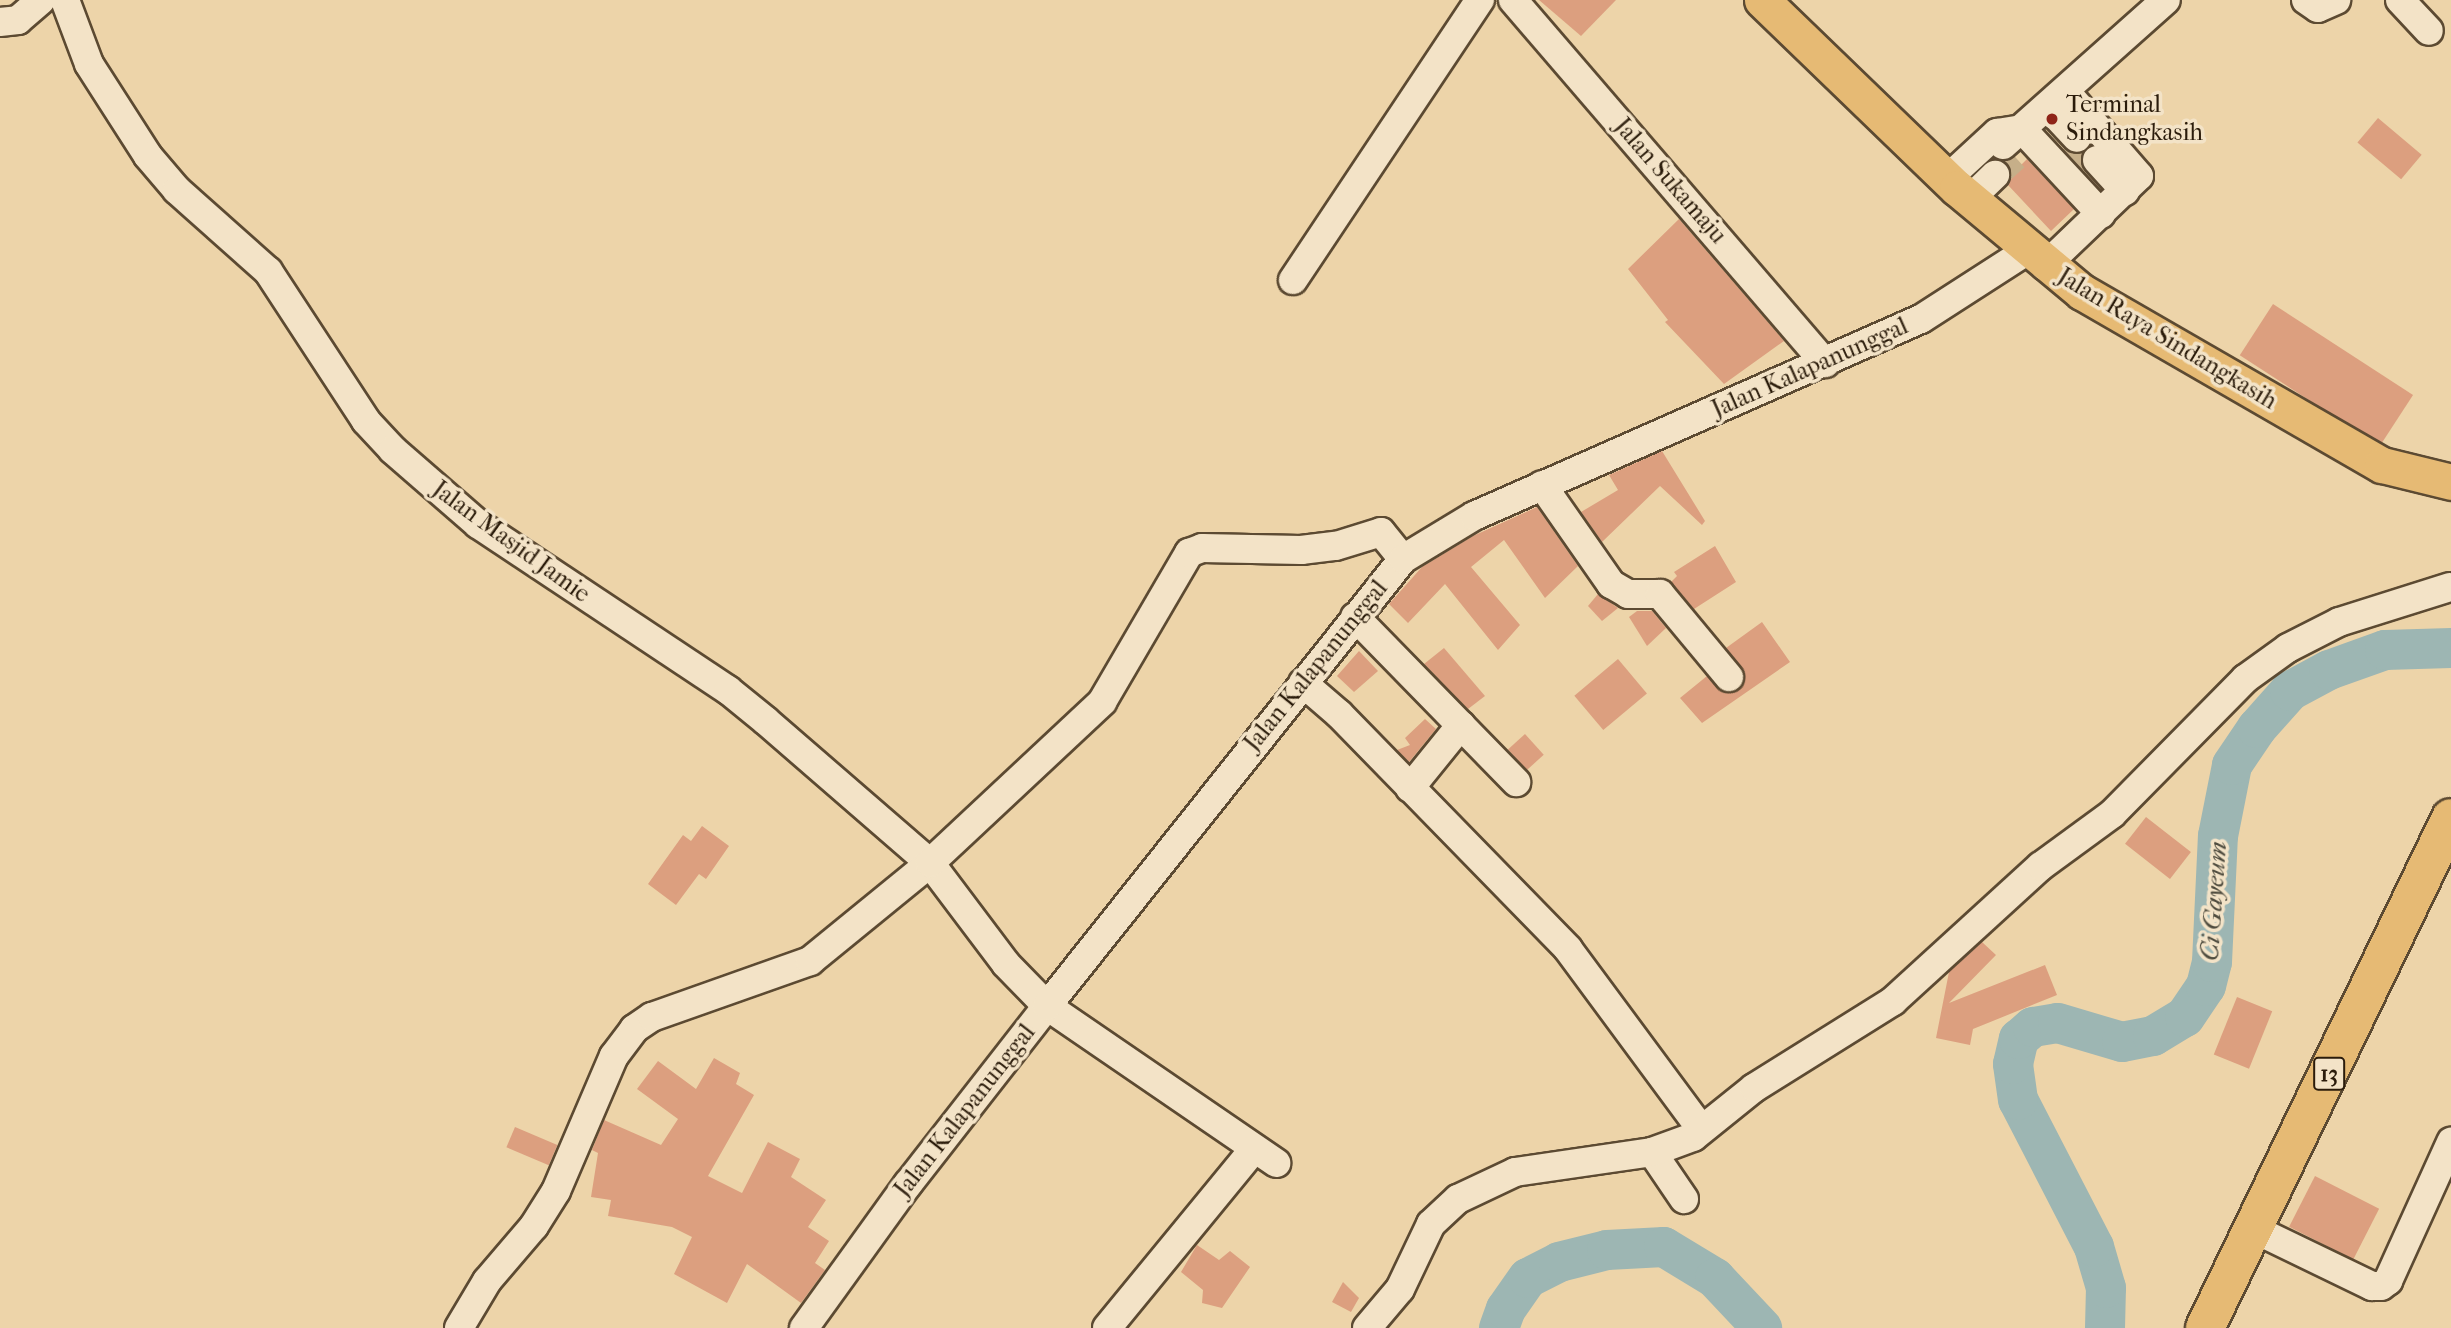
<!DOCTYPE html>
<html>
<head>
<meta charset="utf-8">
<style>
  body { margin:0 }
  #map { position:relative; width:2451px; height:1328px; overflow:hidden; background:#edd4a9; font-family:"IM FELL French Canon",serif }
  div>[style] { position:absolute }
  .river>* { height:40px; margin:-20px; padding:0 20px; transform-origin:20px; border-radius:20px; background:#9db6b3 }
  .building>* { inset:0; background:#dc9f7f; transform-origin:0 0 }
  .minor-tunnel>* { height:28px; margin-top:-14px; transform-origin:0; background:repeating-linear-gradient(90deg,#c6af89 0 28px,transparent 0 42px) }
  .roads { filter:drop-shadow(2px 0 #5c4a32) drop-shadow(-2px 0 #5c4a32) drop-shadow(0 2px #5c4a32) drop-shadow(0 -2px #5c4a32) }
  .minor>* { height:28px; margin:-14px; padding:0 14px; transform-origin:14px; border-radius:14px; background:#f3e3c7 }
  .major>* { height:35px; margin:-17.5px; padding:0 17.5px; transform-origin:17.5px; border-radius:17.5px; background:#e6ba74 }
  .highway>* { height:38px; margin:-19px; padding:0 19px; transform-origin:19px; border-radius:19px; background:#e6ba74 }
  .dots>* { width:19px; height:19px; translate:-50% -50%; box-sizing:border-box; border:4px solid #f3e3c7; border-radius:50% }
  span { translate:-50% -50%; white-space:nowrap; text-align:center; line-height:1.15; -webkit-text-stroke:7px #f3e3c7; paint-order:stroke }
  .shield-label span { padding:2px 5px; background:#f3e3c7; border:2px solid; border-radius:5px; -webkit-text-stroke-width:0 }
  .shield-label { font-size:23px; color:#2b1c0b; font-weight:700 }
  .poi-label { font-size:24px; color:#2b1c0b }
  .left { translate:0 -50%; text-align:left }
  .street-label { font-size:24px; color:#2b1c0b }
  .water-label { font-size:26px; color:#4d4a3d; font-style:italic }
</style>
</head>
<body>
<div id="map">
  <div class="river">
    <i style="left:1499px;top:1328px;width:20px;rotate:-70deg"></i>
    <i style="left:1506px;top:1309px;width:38px;rotate:-55deg"></i>
    <i style="left:1528px;top:1278px;width:35px;rotate:-27deg"></i>
    <i style="left:1559px;top:1262px;width:49px;rotate:-14deg"></i>
    <i style="left:1607px;top:1250px;width:57px;rotate:-3deg"></i>
    <i style="left:1664px;top:1247px;width:60px;rotate:31.3deg"></i>
    <i style="left:1715px;top:1278px;width:69px;rotate:46.8deg"></i>
    <i style="left:2105px;top:1328px;width:40px;rotate:-88.6deg"></i>
    <i style="left:2106px;top:1288px;width:43px;rotate:-106.3deg"></i>
    <i style="left:2094px;top:1247px;width:165px;rotate:-117.3deg"></i>
    <i style="left:2018px;top:1100px;width:36px;rotate:-98deg"></i>
    <i style="left:2013px;top:1064px;width:26px;rotate:-77deg"></i>
    <i style="left:2019px;top:1039px;width:18px;rotate:-41deg"></i>
    <i style="left:2033px;top:1027px;width:25px;rotate:-9deg"></i>
    <i style="left:2058px;top:1023px;width:67px;rotate:16.5deg"></i>
    <i style="left:2122px;top:1042px;width:32px;rotate:-11deg"></i>
    <i style="left:2153px;top:1036px;width:37px;rotate:-31deg"></i>
    <i style="left:2185px;top:1017px;width:37px;rotate:-56deg"></i>
    <i style="left:2206px;top:986px;width:25px;rotate:-76deg"></i>
    <i style="left:2212px;top:962px;width:126px;rotate:-87.3deg"></i>
    <i style="left:2218px;top:836px;width:72px;rotate:-78.8deg"></i>
    <i style="left:2232px;top:765px;width:45px;rotate:-56deg"></i>
    <i style="left:2257px;top:728px;width:50px;rotate:-48.3deg"></i>
    <i style="left:2290px;top:691px;width:44px;rotate:-28.3deg"></i>
    <i style="left:2329px;top:670px;width:59px;rotate:-19.7deg"></i>
    <i style="left:2385px;top:650px;width:66px;rotate:-1.7deg"></i>
  </div>
  <div class="building">
    <i style="clip-path:polygon(1539px 0,1616px 0,1581px 36px)"></i>
    <i style="left:2378px;top:118px;width:57px;height:32px;rotate:40deg"></i>
    <i style="clip-path:polygon(2014px 157px,2021px 165px,2027px 159px,2074px 209px,2051px 231px,2008px 185px,2011px 172px,2003px 161px)"></i>
    <i style="clip-path:polygon(1679px 219px,1784px 341px,1724px 384px,1665px 322px,1668px 320px,1628px 269px)"></i>
    <i style="left:2273px;top:304px;width:167px;height:61px;rotate:33deg"></i>
    <i style="clip-path:polygon(1662px 451px,1705px 521px,1702px 525px,1660px 486px,1602px 542px,1581px 512px,1618px 490px,1609px 475px)"></i>
    <i style="clip-path:polygon(1537px 507px,1578px 566px,1545px 598px,1504px 540px,1471px 567px,1520px 625px,1498px 650px,1445px 584px,1408px 623px,1389px 604px,1422px 567px,1473px 536px)"></i>
    <i style="clip-path:polygon(1715px 546px,1736px 582px,1694px 609px,1671px 582px,1677px 576px,1674px 572px)"></i>
    <i style="clip-path:polygon(1598px 594px,1618px 608px,1602px 621px,1588px 606px)"></i>
    <i style="clip-path:polygon(1637px 611px,1652px 611px,1666px 628px,1647px 646px,1629px 617px)"></i>
    <i style="clip-path:polygon(1762px 622px,1790px 662px,1702px 723px,1680px 698px,1707px 676px,1723px 692px,1740px 689px,1745px 674px,1726px 648px)"></i>
    <i style="clip-path:polygon(1444px 648px,1485px 696px,1468px 709px,1424px 664px)"></i>
    <i style="clip-path:polygon(1359px 651px,1378px 671px,1354px 692px,1337px 676px)"></i>
    <i style="left:1618px;top:659px;width:45px;height:57px;rotate:50deg"></i>
    <i style="clip-path:polygon(1425px 719px,1436px 729px,1409px 762px,1397px 750px,1410px 745px,1405px 738px)"></i>
    <i style="left:1525px;top:734px;width:28px;height:23px;rotate:48deg"></i>
    <i style="left:2146px;top:817px;width:57px;height:34px;rotate:38deg"></i>
    <i style="clip-path:polygon(702px 826px,729px 846px,706px 879px,699px 874px,676px 905px,648px 884px,683px 835px,691px 841px)"></i>
    <i style="clip-path:polygon(1982px 942px,1996px 955px,1949px 1003px,2045px 965px,2057px 995px,1973px 1029px,1970px 1045px,1936px 1038px,1949px 972px)"></i>
    <i style="left:2237px;top:997px;width:38px;height:62px;rotate:22deg"></i>
    <i style="clip-path:polygon(714px 1058px,740px 1073px,736px 1084px,754px 1095px,708px 1176px,742px 1193px,768px 1142px,800px 1159px,791px 1177px,826px 1200px,808px 1227px,829px 1241px,815px 1263px,825px 1270px,801px 1303px,747px 1264px,727px 1303px,674px 1274px,692px 1237px,672px 1227px,608px 1216px,611px 1200px,591px 1197px,598px 1153px,592px 1150px,604px 1120px,661px 1145px,678px 1119px,637px 1089px,658px 1061px,696px 1089px)"></i>
    <i style="left:515px;top:1127px;width:46px;height:22px;rotate:23deg"></i>
    <i style="left:2315px;top:1176px;width:72px;height:57px;rotate:27deg"></i>
    <i style="clip-path:polygon(1197px 1245px,1219px 1260px,1230px 1251px,1250px 1267px,1222px 1308px,1202px 1303px,1203px 1290px,1181px 1272px)"></i>
    <i style="clip-path:polygon(1343px 1282px,1359px 1298px,1351px 1312px,1332px 1302px)"></i>
  </div>
  <div class="minor-tunnel">
    <i style="left:2064px;top:149px;width:31px;rotate:48deg"></i>
    <i style="left:1995px;top:175px;width:27px;rotate:-42deg"></i>
  </div>
  <div class="roads">
    <div class="minor">
      <i style="left:65px;top:0;width:68px;rotate:69.4deg"></i>
      <i style="left:89px;top:64px;width:109px;rotate:57.3deg"></i>
      <i style="left:148px;top:156px;width:45px;rotate:49.5deg"></i>
      <i style="left:177px;top:190px;width:122px;rotate:41.7deg"></i>
      <i style="left:268px;top:271px;width:179px;rotate:56.8deg"></i>
      <i style="left:366px;top:421px;width:40px;rotate:47deg"></i>
      <i style="left:393px;top:450px;width:113px;rotate:41deg"></i>
      <i style="left:478px;top:524px;width:300px;rotate:33.6deg"></i>
      <i style="left:728px;top:690px;width:49px;rotate:39.2deg"></i>
      <i style="left:766px;top:721px;width:217px;rotate:40.9deg"></i>
      <i style="left:930px;top:863px;width:126px;rotate:53deg"></i>
      <i style="left:1006px;top:964px;width:59px;rotate:45.7deg"></i>
      <i style="left:1047px;top:1006px;width:278px;rotate:34.4deg"></i>
      <i style="left:1513px;top:0;width:479px;rotate:49.3deg"></i>
      <i style="left:2306px;top:0;width:14px;rotate:34deg"></i>
      <i style="left:2318px;top:8px;width:20px;rotate:-24deg"></i>
      <i style="left:2400px;top:0;width:42px;rotate:46.9deg"></i>
      <i style="left:0;top:22px;width:18px;rotate:-6deg"></i>
      <i style="left:18px;top:20px;width:30px;rotate:-41deg"></i>
      <i style="left:2048px;top:107px;width:42px;rotate:46.9deg"></i>
      <i style="left:2022px;top:129px;width:116px;rotate:47.1deg"></i>
      <i style="left:2003px;top:145px;width:218px;rotate:-41.7deg"></i>
      <i style="left:2097px;top:160px;width:42px;rotate:47.9deg"></i>
      <i style="left:1948px;top:178px;width:67px;rotate:-42.6deg"></i>
      <i style="left:1997px;top:133px;width:19px;rotate:-9deg"></i>
      <i style="left:1970px;top:199px;width:35px;rotate:-44deg"></i>
      <i style="left:2045px;top:266px;width:130px;rotate:-43.8deg"></i>
      <i style="left:2139px;top:176px;width:113px;rotate:-131deg"></i>
      <i style="left:1293px;top:280px;width:337px;rotate:-56.3deg"></i>
      <i style="left:1542px;top:485px;width:121px;rotate:55.1deg"></i>
      <i style="left:1611px;top:584px;width:20px;rotate:30deg"></i>
      <i style="left:1628px;top:594px;width:32px"></i>
      <i style="left:1660px;top:594px;width:108px;rotate:50.3deg"></i>
      <i style="left:1355px;top:617px;width:231px;rotate:45.7deg"></i>
      <i style="left:1303px;top:683px;width:48px;rotate:40.7deg"></i>
      <i style="left:1339px;top:714px;width:328px;rotate:45.7deg"></i>
      <i style="left:1568px;top:949px;width:224px;rotate:53.5deg"></i>
      <i style="left:1410px;top:788px;width:81px;rotate:-51deg"></i>
      <i style="left:1652px;top:1152px;width:57px;rotate:55.8deg"></i>
      <i style="left:2256px;top:1230px;width:129px;rotate:25.8deg"></i>
      <i style="left:2372px;top:1286px;width:9px"></i>
      <i style="left:2381px;top:1286px;width:9px;rotate:-36deg"></i>
      <i style="left:2388px;top:1281px;width:153px;rotate:-65.6deg"></i>
      <i style="left:459px;top:1328px;width:55px;rotate:-59.2deg"></i>
      <i style="left:487px;top:1281px;width:72px;rotate:-49.5deg"></i>
      <i style="left:534px;top:1226px;width:41px;rotate:-57.8deg"></i>
      <i style="left:556px;top:1191px;width:147px;rotate:-66.8deg"></i>
      <i style="left:614px;top:1056px;width:34px;rotate:-53deg"></i>
      <i style="left:634px;top:1029px;width:22px;rotate:-34deg"></i>
      <i style="left:652px;top:1017px;width:168px;rotate:-19.5deg"></i>
      <i style="left:810px;top:961px;width:155px;rotate:-39.2deg"></i>
      <i style="left:930px;top:863px;width:236px;rotate:-43.1deg"></i>
      <i style="left:1102px;top:702px;width:173px;rotate:-59.7deg"></i>
      <i style="left:1189px;top:553px;width:14px;rotate:-21deg"></i>
      <i style="left:1202px;top:548px;width:99px;rotate:1.2deg"></i>
      <i style="left:1301px;top:550px;width:35px;rotate:-7deg"></i>
      <i style="left:1336px;top:546px;width:47px;rotate:-17.3deg"></i>
      <i style="left:1381px;top:532px;width:35px;rotate:51deg"></i>
      <i style="left:804px;top:1328px;width:178px;rotate:-54.2deg"></i>
      <i style="left:908px;top:1184px;width:226px;rotate:-52deg"></i>
      <i style="left:1047px;top:1006px;width:571px;rotate:-51.47deg"></i>
      <i style="left:1403px;top:559px;width:83px;rotate:-31.2deg"></i>
      <i style="left:1474px;top:516px;width:488px;rotate:-23.8deg"></i>
      <i style="left:1921px;top:319px;width:127px;rotate:-32.8deg"></i>
      <i style="left:1107px;top:1328px;width:232px;rotate:-50.6deg"></i>
      <i style="left:1367px;top:1328px;width:51px;rotate:-49.8deg"></i>
      <i style="left:1400px;top:1289px;width:72px;rotate:-64.5deg"></i>
      <i style="left:1431px;top:1224px;width:37px;rotate:-43deg"></i>
      <i style="left:1458px;top:1199px;width:63px;rotate:-25.3deg"></i>
      <i style="left:1515px;top:1172px;width:138px;rotate:-8.3deg"></i>
      <i style="left:1652px;top:1152px;width:44px;rotate:-20.1deg"></i>
      <i style="left:1693px;top:1137px;width:78px;rotate:-38.8deg"></i>
      <i style="left:1754px;top:1088px;width:164px;rotate:-32deg"></i>
      <i style="left:1893px;top:1001px;width:200px;rotate:-42.4deg"></i>
      <i style="left:2041px;top:866px;width:88px;rotate:-36.2deg"></i>
      <i style="left:2112px;top:814px;width:190px;rotate:-45.4deg"></i>
      <i style="left:2245px;top:679px;width:53px;rotate:-35.8deg"></i>
      <i style="left:2288px;top:648px;width:57px;rotate:-27deg"></i>
      <i style="left:2339px;top:622px;width:116px;rotate:-17.5deg"></i>
    </div>
    <div class="major">
      <i style="left:1762px;top:0;width:271px;rotate:44deg"></i>
      <i style="left:1957px;top:188px;width:163px;rotate:39.8deg"></i>
      <i style="left:2082px;top:292px;width:346px;rotate:30deg"></i>
      <i style="left:2382px;top:465px;width:71px;rotate:13.8deg"></i>
    </div>
    <div class="highway">
      <i style="left:2205px;top:1328px;width:566px;rotate:-64.25deg"></i>
    </div>
  </div>
  <div class="dots">
    <i style="left:2052px;top:119px;background:#8f2418"></i>
  </div>
  <div class="shield-label">
    <span style="left:2329px;top:1074px">13</span>
  </div>
  <div class="poi-label">
    <span class="left" style="left:2066px;top:119px">Terminal<br>Sindangkasih</span>
  </div>
  <div class="street-label">
    <span style="left:1670px;top:181px;rotate:49deg">Jalan Sukamaju</span>
    <span style="left:2167px;top:339px;rotate:31deg">Jalan Raya Sindangkasih</span>
    <span style="left:1810px;top:368px;rotate:-24deg">Jalan Kalapanunggal</span>
    <span style="left:511px;top:542px;rotate:36deg">Jalan Masjid Jamie</span>
    <span style="left:1316px;top:666px;rotate:-51deg">Jalan Kalapanunggal</span>
    <span style="left:965px;top:1111px;rotate:-52deg">Jalan Kalapanunggal</span>
  </div>
  <div class="water-label">
    <span style="left:2214px;top:901px;rotate:-86deg">Ci Gayeum</span>
  </div>
</div>
</body>
</html>
